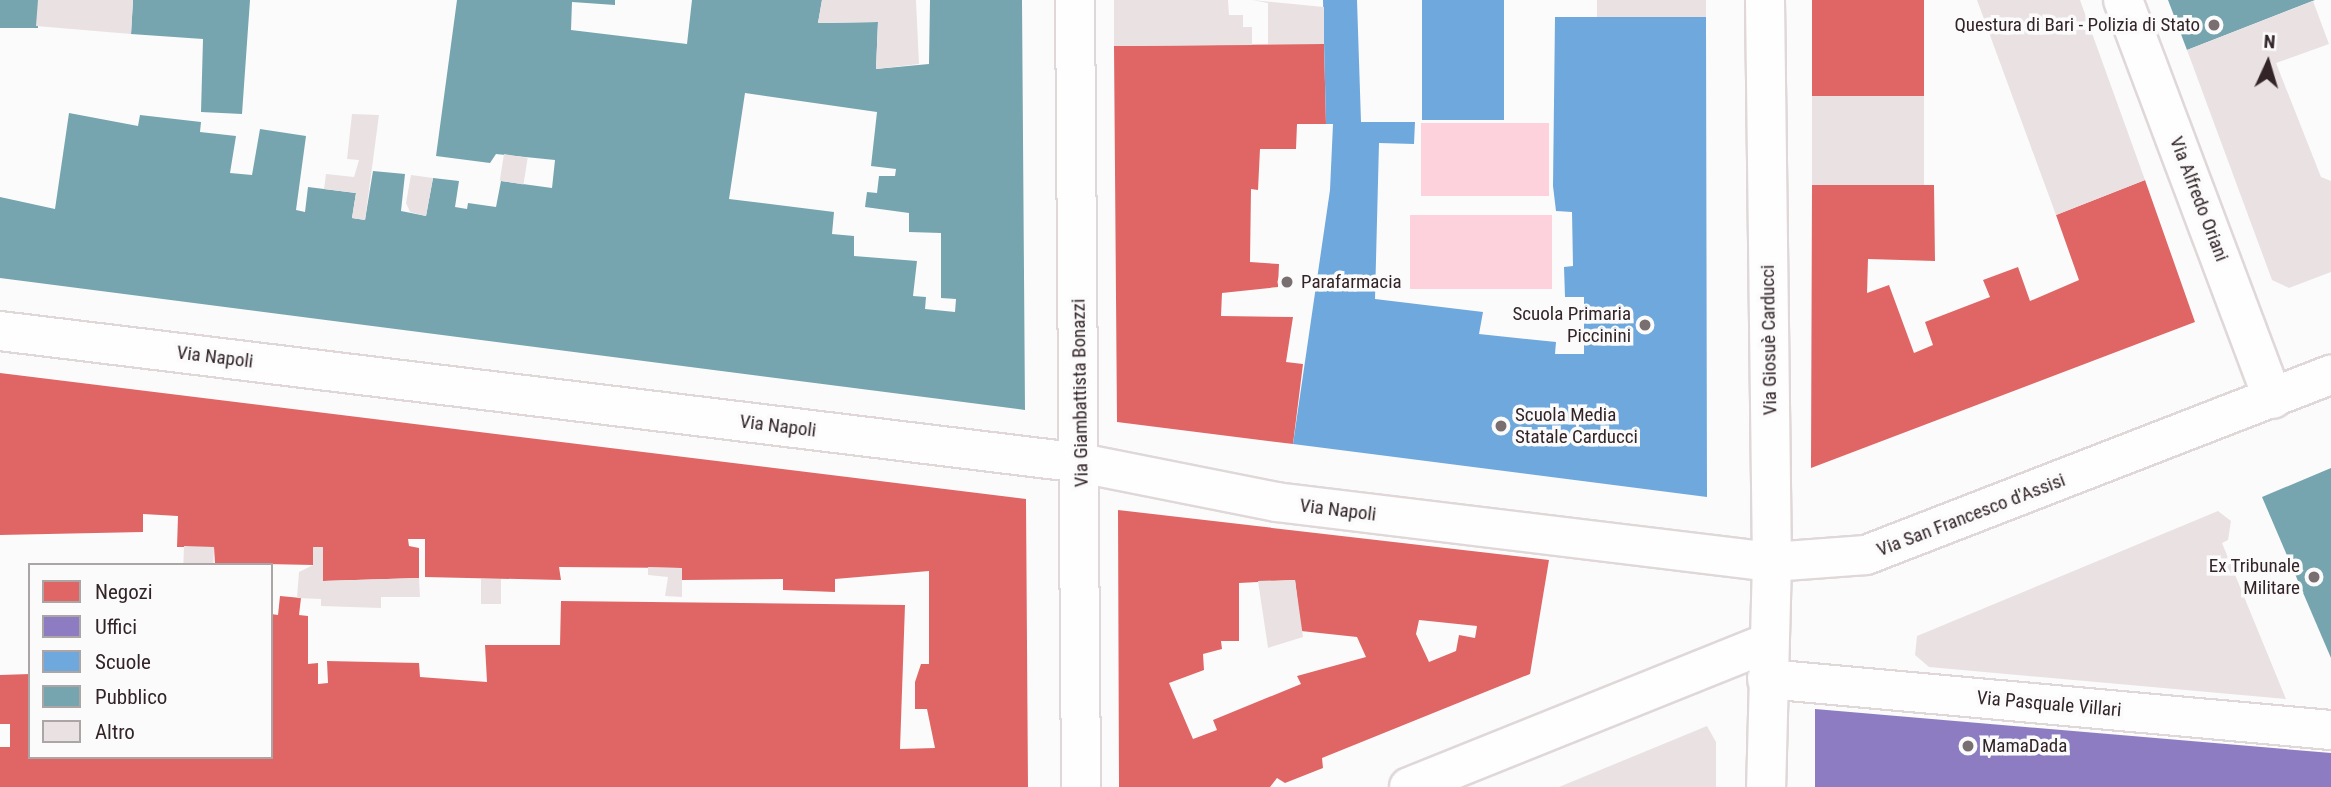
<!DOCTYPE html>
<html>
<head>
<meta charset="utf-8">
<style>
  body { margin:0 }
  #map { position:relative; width:2331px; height:787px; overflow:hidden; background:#fbfbfb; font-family:"Roboto Condensed",sans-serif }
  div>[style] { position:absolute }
  .green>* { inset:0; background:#fdd2dc; transform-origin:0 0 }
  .shops>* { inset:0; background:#e06666; transform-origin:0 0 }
  .offices>* { inset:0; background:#8e7cc3 }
  .schools>* { inset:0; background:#6fa8dc; transform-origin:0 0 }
  .public>* { inset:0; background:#76a5af; transform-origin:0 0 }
  .building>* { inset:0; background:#eae1e3; transform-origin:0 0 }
  .roads { filter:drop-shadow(2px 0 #dfd7d8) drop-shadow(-2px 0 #dfd7d8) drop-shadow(0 2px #dfd7d8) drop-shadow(0 -2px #dfd7d8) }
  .street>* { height:38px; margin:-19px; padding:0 19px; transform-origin:19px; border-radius:19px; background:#fefefe }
  .dots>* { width:19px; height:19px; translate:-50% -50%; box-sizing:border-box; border:4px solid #fbfbfb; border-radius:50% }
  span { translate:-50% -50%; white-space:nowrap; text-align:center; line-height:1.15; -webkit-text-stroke:7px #fbfbfb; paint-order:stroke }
  .poi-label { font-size:19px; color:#332427 }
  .right { translate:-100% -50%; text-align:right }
  .left { translate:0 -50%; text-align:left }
  .street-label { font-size:19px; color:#332427 }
  .legend { position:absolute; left:28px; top:563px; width:245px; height:196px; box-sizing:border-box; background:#fbfbfb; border:2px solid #aba5a6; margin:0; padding:9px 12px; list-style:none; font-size:21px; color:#332427 }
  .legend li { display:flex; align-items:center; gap:14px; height:35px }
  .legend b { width:35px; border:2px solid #aba5a6 }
  .north { position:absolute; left:2233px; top:28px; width:70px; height:70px; -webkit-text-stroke:5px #fbfbfb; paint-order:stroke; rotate:4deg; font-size:19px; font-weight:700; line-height:28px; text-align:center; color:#332427 }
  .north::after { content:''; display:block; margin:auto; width:24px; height:32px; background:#332427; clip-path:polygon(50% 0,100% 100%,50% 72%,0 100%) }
</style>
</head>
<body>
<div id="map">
  <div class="green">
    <i style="left:1421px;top:123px;width:128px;height:73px"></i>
    <i style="left:1410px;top:215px;width:142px;height:74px"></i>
  </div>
  <div class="shops">
    <i style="left:1812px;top:0;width:112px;height:96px"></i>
    <i style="clip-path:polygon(1324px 44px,1326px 124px,1297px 124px,1296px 149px,1260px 149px,1258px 190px,1251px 189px,1250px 262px,1279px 264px,1278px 287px,1222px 293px,1221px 316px,1293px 317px,1286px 362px,1303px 364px,1293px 444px,1117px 422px,1114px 46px)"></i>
    <i style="clip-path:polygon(2145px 180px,2195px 322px,1811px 468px,1812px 185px,1934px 185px,1935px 261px,1868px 259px,1867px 293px,1889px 285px,1914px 353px,1933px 345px,1925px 322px,1990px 297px,1983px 280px,2018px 267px,2030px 301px,2079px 280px,2056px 215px)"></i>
    <i style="clip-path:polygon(0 373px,1026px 499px,1028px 787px,0 787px,0 747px,10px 747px,10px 724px,0 724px,0 675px,30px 674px,30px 757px,271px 757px,271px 614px,278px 615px,280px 596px,301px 598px,299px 615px,308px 616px,308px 664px,318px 663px,318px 684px,328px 683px,327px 661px,419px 663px,420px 677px,487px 682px,485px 645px,560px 645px,561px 601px,905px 605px,900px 749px,935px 748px,927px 709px,915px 709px,915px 682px,921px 664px,929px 664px,929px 571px,835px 579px,835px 592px,783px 590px,783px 579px,682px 580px,682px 568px,559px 567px,561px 580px,425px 577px,425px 539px,408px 539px,409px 546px,419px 548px,419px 578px,323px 581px,323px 547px,313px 547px,313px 565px,215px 563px,214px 547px,177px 547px,178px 516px,143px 514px,143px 532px,0 535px)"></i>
    <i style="clip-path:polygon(evenodd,1118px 510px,1549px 560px,1530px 674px,1322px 758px,1323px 768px,1285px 783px,1277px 778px,1270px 787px,1119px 787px,1118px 510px,1295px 580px,1301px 631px,1357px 637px,1366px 657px,1297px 676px,1301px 684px,1213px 720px,1217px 730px,1193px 739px,1169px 683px,1204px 670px,1203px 654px,1222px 649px,1221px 641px,1239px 641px,1239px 583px,1295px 580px,1118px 510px,1419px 620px,1477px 626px,1475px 638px,1459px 635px,1456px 651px,1429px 662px,1416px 634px,1419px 620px)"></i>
  </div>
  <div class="offices">
    <i style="clip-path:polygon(1815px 709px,2331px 753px,2331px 787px,1815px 787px)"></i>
  </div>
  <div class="schools">
    <i style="clip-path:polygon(1323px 0,1357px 0,1361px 122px,1415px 122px,1414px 144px,1379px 143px,1375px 299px,1483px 312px,1479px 334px,1556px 342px,1555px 354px,1584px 354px,1584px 297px,1565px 297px,1564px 267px,1573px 266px,1572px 212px,1556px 211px,1553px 186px,1555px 17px,1706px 17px,1707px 497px,1293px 444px,1330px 190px,1333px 124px,1326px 124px)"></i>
    <i style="left:1422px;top:0;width:82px;height:120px"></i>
  </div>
  <div class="public">
    <i style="left:0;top:0;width:38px;height:28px"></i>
    <i style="clip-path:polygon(133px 0,250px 0,242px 114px,201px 112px,203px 39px,131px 34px)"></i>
    <i style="clip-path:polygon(evenodd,457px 0,615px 0,615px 5px,572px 2px,571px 30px,687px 44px,692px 0,822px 0,818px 23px,878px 22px,876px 69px,929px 64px,930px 0,1022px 0,1025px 410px,0 278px,0 197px,55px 209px,69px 113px,138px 126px,140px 115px,201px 122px,200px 132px,236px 136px,230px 173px,252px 175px,260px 129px,306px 136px,296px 210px,305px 212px,308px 187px,356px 193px,352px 218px,365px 220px,373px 171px,405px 174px,401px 211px,426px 216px,433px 178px,459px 181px,455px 207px,467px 209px,468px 203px,496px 207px,501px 181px,552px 188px,555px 160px,496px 154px,490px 163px,436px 156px,457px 0,745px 93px,877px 112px,871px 166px,896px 169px,895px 176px,879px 176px,877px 193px,867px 192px,865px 207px,909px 213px,909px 232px,941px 233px,941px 298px,956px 299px,955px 312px,925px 309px,926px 297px,913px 296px,917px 261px,854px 256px,854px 236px,832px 234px,834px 212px,729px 199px,745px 93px)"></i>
    <i style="clip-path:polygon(2168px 0,2315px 0,2187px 50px)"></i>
    <i style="clip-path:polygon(2331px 468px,2331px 658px,2262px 497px)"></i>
  </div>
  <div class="building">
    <i style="clip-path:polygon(38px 0,133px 0,131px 34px,36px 26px)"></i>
    <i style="clip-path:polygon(822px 0,916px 0,919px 64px,876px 69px,878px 22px,818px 23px)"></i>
    <i style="clip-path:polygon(1114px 0,1228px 0,1229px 15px,1243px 15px,1243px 27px,1252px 27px,1252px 45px,1114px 46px)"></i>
    <i style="clip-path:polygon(1252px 0,1324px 7px,1324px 44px,1268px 44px,1268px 3px)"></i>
    <i style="left:1597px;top:0;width:109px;height:17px"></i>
    <i style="clip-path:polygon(1977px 0,2080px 0,2145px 180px,2056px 215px)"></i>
    <i style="clip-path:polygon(2313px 1px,2329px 44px,2276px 63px,2321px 177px,2331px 181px,2331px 272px,2289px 288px,2272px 280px,2187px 50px)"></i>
    <i style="left:1812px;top:96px;width:112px;height:89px"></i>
    <i style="clip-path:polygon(352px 114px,379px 115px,365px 220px,352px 218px,356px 193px,324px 189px,326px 174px,354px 177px,359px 160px,347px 159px)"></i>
    <i style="left:504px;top:154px;width:24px;height:27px;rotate:9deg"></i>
    <i style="clip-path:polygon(411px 175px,433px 178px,426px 216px,410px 212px,406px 203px)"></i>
    <i style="clip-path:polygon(2218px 511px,2231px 521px,2228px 540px,2222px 543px,2286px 699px,1929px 667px,1915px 655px,1917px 636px)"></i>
    <i style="left:184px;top:546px;width:30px;height:19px;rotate:2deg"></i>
    <i style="clip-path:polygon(313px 547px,323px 547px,323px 581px,419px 578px,420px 597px,381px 597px,381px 608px,321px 606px,321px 599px,297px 598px,299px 572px,313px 565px)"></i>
    <i style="clip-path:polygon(648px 567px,682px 568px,682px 597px,665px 596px,668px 577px,648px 575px)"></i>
    <i style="left:481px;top:579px;width:20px;height:25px"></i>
    <i style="clip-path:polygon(1295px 580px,1303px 637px,1268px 648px,1258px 581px)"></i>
    <i style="clip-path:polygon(1707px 726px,1716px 742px,1716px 787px,1559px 787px)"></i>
  </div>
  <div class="roads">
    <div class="street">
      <i style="left:1075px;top:0;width:787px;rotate:89.56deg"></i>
      <i style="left:1765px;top:0;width:562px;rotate:89.29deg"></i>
      <i style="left:1772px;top:562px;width:225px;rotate:91.5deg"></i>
      <i style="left:2123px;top:0;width:426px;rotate:69.4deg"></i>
      <i style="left:0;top:331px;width:1089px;rotate:6.96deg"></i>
      <i style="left:1081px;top:463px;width:199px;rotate:11.3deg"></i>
      <i style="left:1276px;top:502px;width:500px;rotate:6.9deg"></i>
      <i style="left:1772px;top:562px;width:94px;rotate:-4.3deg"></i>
      <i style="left:1866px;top:555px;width:499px;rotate:-21.2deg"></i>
      <i style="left:1767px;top:679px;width:566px;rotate:5.17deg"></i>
      <i style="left:1409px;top:787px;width:387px;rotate:-21.9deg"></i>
    </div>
  </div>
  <div class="dots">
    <i style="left:2214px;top:25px;background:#796f71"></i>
    <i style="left:1287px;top:282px;background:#796f71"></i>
    <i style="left:1645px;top:325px;background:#796f71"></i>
    <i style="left:1501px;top:426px;background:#796f71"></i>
    <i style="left:2314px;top:577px;background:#796f71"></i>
    <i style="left:1968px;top:746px;background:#796f71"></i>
  </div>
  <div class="poi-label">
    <span class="right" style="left:2200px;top:25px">Questura di Bari - Polizia di Stato</span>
    <span class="left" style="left:1301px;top:282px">Parafarmacia</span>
    <span class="right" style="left:1631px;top:325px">Scuola Primaria<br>Piccinini</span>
    <span class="left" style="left:1515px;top:426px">Scuola Media<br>Statale Carducci</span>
    <span class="right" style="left:2300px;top:577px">Ex Tribunale<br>Militare</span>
    <span class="left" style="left:1982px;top:746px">MamaDada</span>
  </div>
  <div class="street-label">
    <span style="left:2199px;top:199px;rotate:69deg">Via Alfredo Oriani</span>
    <span style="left:1769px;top:340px;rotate:-91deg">Via Giosuè Carducci</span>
    <span style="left:215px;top:357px;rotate:7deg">Via Napoli</span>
    <span style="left:1080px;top:393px;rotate:-91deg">Via Giambattista Bonazzi</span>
    <span style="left:778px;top:426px;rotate:7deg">Via Napoli</span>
    <span style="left:1338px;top:510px;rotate:7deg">Via Napoli</span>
    <span style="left:1971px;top:515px;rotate:-21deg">Via San Francesco d'Assisi</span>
    <span style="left:2049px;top:704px;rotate:5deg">Via Pasquale Villari</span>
  </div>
  <ul class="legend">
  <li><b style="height:19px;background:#e06666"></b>Negozi</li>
  <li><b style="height:19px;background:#8e7cc3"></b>Uffici</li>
  <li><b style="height:19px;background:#6fa8dc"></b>Scuole</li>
  <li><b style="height:19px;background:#76a5af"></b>Pubblico</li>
  <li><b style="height:19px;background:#eae1e3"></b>Altro</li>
  </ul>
  <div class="north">N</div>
</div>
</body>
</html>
